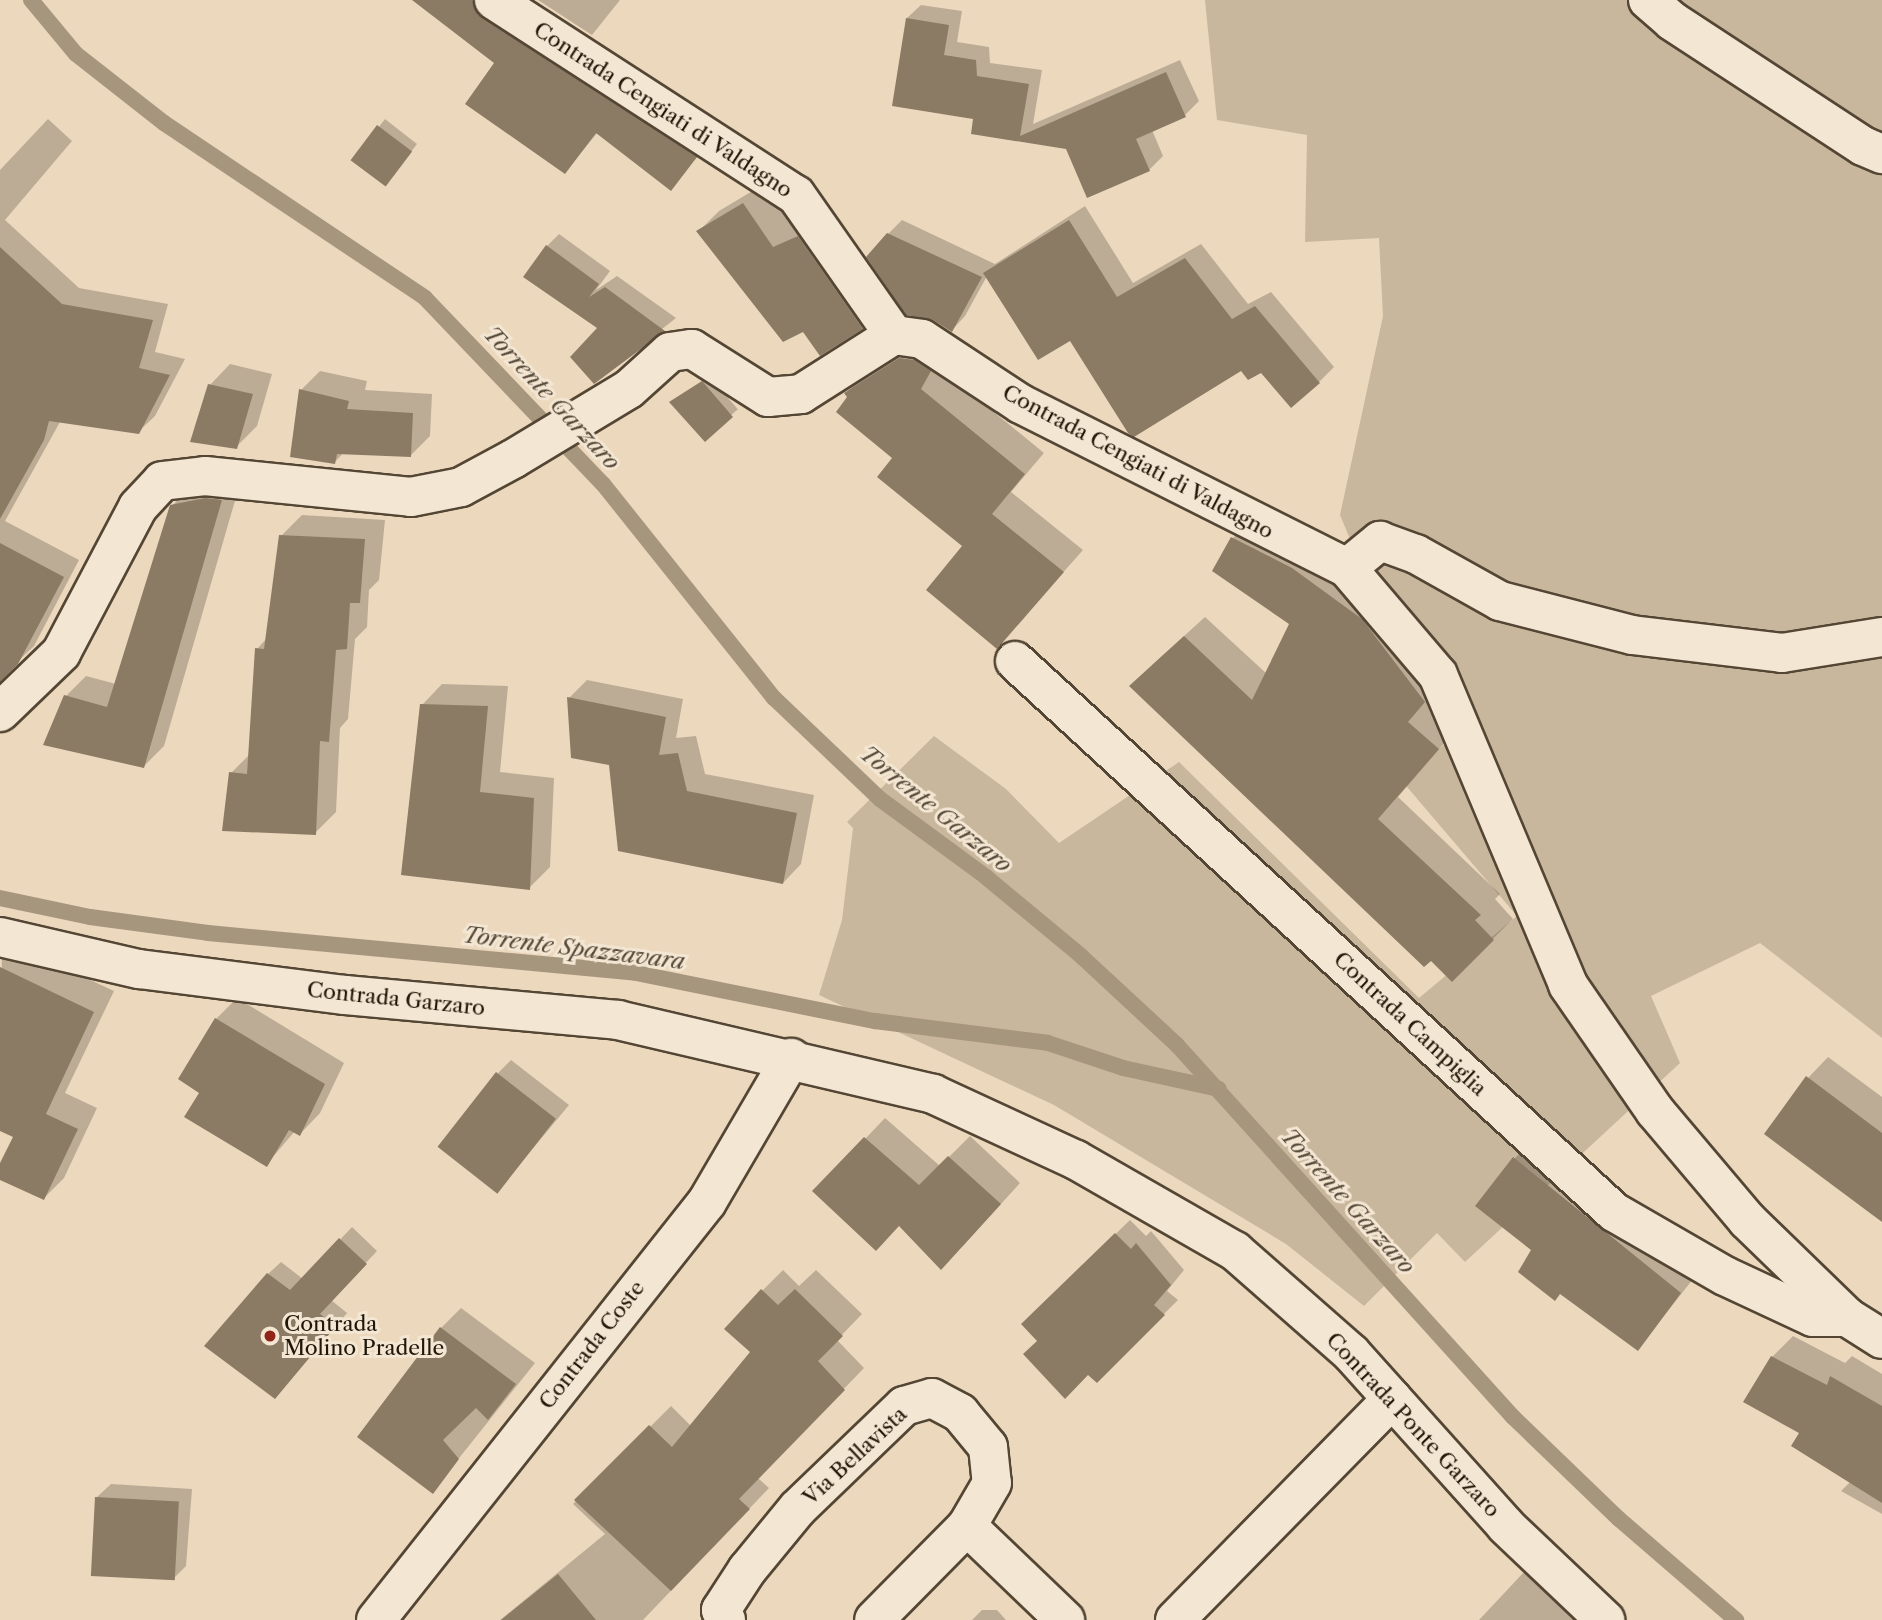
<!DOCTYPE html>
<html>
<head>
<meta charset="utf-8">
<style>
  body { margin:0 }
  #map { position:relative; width:1882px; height:1620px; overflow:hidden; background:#ecd8bc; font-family:"Libre Caslon Text",serif }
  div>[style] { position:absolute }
  .green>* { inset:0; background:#c9b79d }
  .shadow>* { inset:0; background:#0003; transform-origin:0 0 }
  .stream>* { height:16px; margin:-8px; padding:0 8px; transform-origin:8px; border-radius:8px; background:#a7967e }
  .building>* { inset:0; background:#8b7b65; transform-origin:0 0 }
  .roads { filter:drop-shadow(2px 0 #544634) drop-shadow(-2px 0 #544634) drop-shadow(0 2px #544634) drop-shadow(0 -2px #544634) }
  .minor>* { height:38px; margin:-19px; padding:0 19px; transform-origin:19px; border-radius:19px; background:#f3e6d3 }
  .dots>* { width:19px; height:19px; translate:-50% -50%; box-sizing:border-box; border:4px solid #f3e6d3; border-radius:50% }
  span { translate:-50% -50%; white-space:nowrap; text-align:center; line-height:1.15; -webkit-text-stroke:6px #f3e6d3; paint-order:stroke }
  .street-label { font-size:21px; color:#211607 }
  .poi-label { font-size:21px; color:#211607 }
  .left { translate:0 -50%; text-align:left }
  .water-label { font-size:23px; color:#574937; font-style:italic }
</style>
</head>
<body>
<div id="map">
  <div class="green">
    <i style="clip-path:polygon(1205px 0,1882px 0,1882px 1038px,1760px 943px,1651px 996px,1680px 1063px,1465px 1262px,1437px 1233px,1364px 1306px,1286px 1244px,1054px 1105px,819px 995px,842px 920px,853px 828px,847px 822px,934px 736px,1006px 789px,1059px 843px,1179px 762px,1419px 998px,1517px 916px,1402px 781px,1477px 716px,1398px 654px,1340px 515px,1383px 316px,1379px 238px,1305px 242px,1307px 135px,1217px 120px)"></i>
  </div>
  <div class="shadow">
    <i style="clip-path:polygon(415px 0,489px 0,708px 144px,671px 188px,598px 132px,565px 172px,496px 63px)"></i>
    <i style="clip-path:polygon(538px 0,620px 0,592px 35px)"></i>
    <i style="clip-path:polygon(921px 5px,962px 11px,957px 42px,989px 47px,990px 63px,1042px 70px,1033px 124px,1180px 60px,1199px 101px,1185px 115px,1152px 130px,1163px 156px,1149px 170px,1067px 147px,973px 133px,975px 117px,907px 18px)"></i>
    <i style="clip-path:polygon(48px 119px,72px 141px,5px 220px,79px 288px,168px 304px,155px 352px,185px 359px,155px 416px,138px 432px,60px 422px,5px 521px,79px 560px,34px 646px,17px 662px,0 653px,0 170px)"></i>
    <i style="clip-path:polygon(385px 119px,417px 144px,391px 178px,353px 160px)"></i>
    <i style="clip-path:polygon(764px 184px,794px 227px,819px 217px,882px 307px,862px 327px,804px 330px,699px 231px,719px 211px)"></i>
    <i style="clip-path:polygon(1085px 206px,1133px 283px,1201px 244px,1248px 304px,1271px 292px,1334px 367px,1319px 382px,1071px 338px,987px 276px,965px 316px,952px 330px,888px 234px,902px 220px,995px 264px)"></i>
    <i style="clip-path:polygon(559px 234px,610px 271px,596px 290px,617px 276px,676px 318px,595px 382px,600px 328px,547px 246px)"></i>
    <i style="clip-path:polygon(921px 338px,940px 368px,1044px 453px,1011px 492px,1083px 550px,997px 647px,964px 545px,846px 393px,867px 372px)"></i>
    <i style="clip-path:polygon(230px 364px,272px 374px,257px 426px,236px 447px,210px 385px)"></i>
    <i style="clip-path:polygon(320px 371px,367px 381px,365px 390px,432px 394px,430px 436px,410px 456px,344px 452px,335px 462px,301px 390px)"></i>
    <i style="left:709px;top:376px;width:44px;height:45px;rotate:49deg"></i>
    <i style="clip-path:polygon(241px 480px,164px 746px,144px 766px,66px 696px,86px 676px,116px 684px,172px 506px,192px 485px)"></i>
    <i style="clip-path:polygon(302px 515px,385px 520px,379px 580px,369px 590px,367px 627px,355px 639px,348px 719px,340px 728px,336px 812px,315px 833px,231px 773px,250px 754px,257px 649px,267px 638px,281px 536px)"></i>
    <i style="clip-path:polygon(1253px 518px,1312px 548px,1445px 680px,1427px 700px,1458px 727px,1398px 797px,1500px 894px,1495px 899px,1513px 919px,1452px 979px,1152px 665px,1205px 617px,1267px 674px,1291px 624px,1233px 538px)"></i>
    <i style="clip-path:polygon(587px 680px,683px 699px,676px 738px,696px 736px,705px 774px,814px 795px,801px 864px,783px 883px,569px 698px)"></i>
    <i style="clip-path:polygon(442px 684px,508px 686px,500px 772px,554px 778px,550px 867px,529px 888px,422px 705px)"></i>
    <i style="clip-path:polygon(2px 939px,114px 991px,65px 1093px,97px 1108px,64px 1178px,44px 1198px,0 1178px,15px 1136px,0 1129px)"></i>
    <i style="clip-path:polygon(237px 998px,344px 1063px,320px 1113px,300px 1134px,295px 1131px,266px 1165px,201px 1092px,180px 1079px,216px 1019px)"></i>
    <i style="clip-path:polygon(1828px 1057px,1882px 1097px,1882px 1220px,1808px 1078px)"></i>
    <i style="clip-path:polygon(511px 1060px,569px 1105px,496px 1193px,498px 1073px)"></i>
    <i style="clip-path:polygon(885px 1118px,940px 1166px,970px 1136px,1020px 1183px,962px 1247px,865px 1139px)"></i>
    <i style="clip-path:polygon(1528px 1145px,1693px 1279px,1638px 1349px,1561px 1293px,1533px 1249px,1514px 1159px)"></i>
    <i style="clip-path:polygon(1130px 1220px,1146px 1236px,1151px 1231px,1184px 1270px,1167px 1291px,1178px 1300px,1097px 1381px,1023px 1324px)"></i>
    <i style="clip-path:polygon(352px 1227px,377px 1251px,331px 1300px,347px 1313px,275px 1397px,268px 1274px,281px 1262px,303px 1279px)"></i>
    <i style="clip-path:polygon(783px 1270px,799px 1286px,816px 1270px,862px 1314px,837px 1340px,864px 1368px,758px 1478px,769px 1488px,643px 1620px,500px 1620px,605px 1534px,573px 1504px,671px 1406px,691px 1426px,752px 1352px,762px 1291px)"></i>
    <i style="clip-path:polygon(461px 1308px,535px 1363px,432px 1492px,441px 1328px)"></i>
    <i style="clip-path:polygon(1793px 1336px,1845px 1363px,1852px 1356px,1882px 1374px,1882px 1514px,1841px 1491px,1851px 1481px,1802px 1433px,1772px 1357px)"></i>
    <i style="clip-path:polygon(111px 1484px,192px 1489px,186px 1566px,172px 1580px,97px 1497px)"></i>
    <i style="clip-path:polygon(1524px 1572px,1576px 1620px,1479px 1620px)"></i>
    <i style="clip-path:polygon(982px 1610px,997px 1610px,1006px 1620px,972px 1620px)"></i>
  </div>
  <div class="stream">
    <i style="left:31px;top:0;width:70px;rotate:50.2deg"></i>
    <i style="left:76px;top:54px;width:112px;rotate:38.1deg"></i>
    <i style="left:164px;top:123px;width:314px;rotate:33.8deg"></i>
    <i style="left:425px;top:298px;width:257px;rotate:46.3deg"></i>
    <i style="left:603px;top:484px;width:274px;rotate:51.4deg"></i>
    <i style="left:774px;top:698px;width:146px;rotate:43.6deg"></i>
    <i style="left:880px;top:799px;width:132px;rotate:36.3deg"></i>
    <i style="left:986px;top:877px;width:124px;rotate:39.7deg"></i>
    <i style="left:1081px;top:956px;width:131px;rotate:42.8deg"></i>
    <i style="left:1177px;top:1045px;width:501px;rotate:47.91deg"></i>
    <i style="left:1513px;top:1417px;width:147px;rotate:43.9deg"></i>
    <i style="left:1619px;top:1519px;width:155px;rotate:40.8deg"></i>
    <i style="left:0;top:898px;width:92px;rotate:11.9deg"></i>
    <i style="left:90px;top:917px;width:119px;rotate:7.7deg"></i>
    <i style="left:208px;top:933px;width:430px;rotate:5.3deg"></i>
    <i style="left:636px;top:973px;width:244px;rotate:11.4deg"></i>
    <i style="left:875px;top:1021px;width:174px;rotate:7.2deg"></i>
    <i style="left:1048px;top:1043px;width:79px;rotate:18.4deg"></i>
    <i style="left:1123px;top:1068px;width:98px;rotate:12.3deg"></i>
  </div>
  <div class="building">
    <i style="clip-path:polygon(412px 0,472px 0,482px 18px,697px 157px,671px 191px,596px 133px,565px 174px,465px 104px,494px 63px)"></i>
    <i style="clip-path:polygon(906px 18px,949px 25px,944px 55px,976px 60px,977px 76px,1029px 84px,1020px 136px,1166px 72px,1186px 117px,1136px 139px,1150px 171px,1087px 198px,1066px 149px,971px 134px,973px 119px,892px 106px)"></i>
    <i style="left:377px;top:125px;width:44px;height:44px;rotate:37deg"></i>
    <i style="clip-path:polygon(743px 203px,773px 247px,798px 236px,863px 329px,820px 356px,803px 332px,783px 342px,696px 231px)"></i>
    <i style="clip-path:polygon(1069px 220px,1117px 297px,1185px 258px,1232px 319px,1255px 306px,1320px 383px,1291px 408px,1261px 373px,1248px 380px,1241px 371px,1134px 437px,1128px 433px,1070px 341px,1038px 360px,983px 273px)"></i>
    <i style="clip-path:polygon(887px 233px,982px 277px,952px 332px,933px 320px,906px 315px,866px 257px)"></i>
    <i style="clip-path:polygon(546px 245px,599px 284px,589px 297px,605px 287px,665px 331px,594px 384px,570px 357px,597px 328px,523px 277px)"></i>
    <i style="clip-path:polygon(0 247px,62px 304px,153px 320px,139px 368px,170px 375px,139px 434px,49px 421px,44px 440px,0 519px)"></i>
    <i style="clip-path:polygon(899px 358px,914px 360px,931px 371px,921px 389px,1025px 474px,992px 514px,1064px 572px,997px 649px,926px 590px,962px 546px,877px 477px,892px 458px,836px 412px,847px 397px,844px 393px)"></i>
    <i style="clip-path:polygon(702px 381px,733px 417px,705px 442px,669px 402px)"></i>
    <i style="clip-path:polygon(208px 384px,253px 394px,237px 449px,190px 442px)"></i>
    <i style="clip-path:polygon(299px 389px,349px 401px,347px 409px,413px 413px,411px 457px,337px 454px,335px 464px,290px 457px)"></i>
    <i style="clip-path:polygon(205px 498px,222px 500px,144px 768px,43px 745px,64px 695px,107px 707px,170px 505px)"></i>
    <i style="clip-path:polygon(279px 535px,365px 539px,360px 603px,350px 603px,347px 649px,336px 650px,329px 742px,320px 741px,316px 835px,222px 831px,229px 772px,247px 774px,255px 648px,264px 649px)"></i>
    <i style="clip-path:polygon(1231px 537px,1292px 568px,1362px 619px,1425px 702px,1408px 722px,1439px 749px,1378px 819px,1481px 915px,1475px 920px,1494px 940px,1452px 982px,1431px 961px,1424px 967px,1129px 686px,1184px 636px,1252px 700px,1289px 624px,1212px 571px)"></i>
    <i style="clip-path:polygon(0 543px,64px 577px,18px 664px,0 682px)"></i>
    <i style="clip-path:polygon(567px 697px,666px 717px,659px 755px,678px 753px,687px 791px,797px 813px,783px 884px,618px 851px,609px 765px,571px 758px)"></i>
    <i style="clip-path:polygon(420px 704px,488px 706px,480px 792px,534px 798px,530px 890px,401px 875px)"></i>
    <i style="clip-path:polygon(0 967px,94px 1012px,46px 1114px,78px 1129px,44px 1200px,0 1180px,0 1163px,13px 1137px,0 1131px)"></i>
    <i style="clip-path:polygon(215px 1018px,325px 1084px,300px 1136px,289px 1130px,267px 1167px,184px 1117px,199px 1093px,178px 1079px)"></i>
    <i style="left:496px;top:1072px;width:76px;height:95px;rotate:38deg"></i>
    <i style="clip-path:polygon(1806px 1076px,1882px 1133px,1882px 1222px,1764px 1134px)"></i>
    <i style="clip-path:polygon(864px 1137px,919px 1185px,948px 1156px,1001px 1204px,941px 1270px,899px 1226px,876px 1251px,812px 1191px)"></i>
    <i style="clip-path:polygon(1513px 1157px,1681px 1293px,1638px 1351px,1560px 1294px,1555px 1301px,1518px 1272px,1531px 1250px,1475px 1206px)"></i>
    <i style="clip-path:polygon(1115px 1233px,1131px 1249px,1136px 1243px,1171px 1285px,1154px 1305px,1165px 1315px,1097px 1383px,1088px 1375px,1065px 1399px,1023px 1354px,1037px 1341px,1021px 1324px)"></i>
    <i style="clip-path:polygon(339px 1238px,367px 1264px,320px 1314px,336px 1326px,275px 1399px,204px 1346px,267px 1273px,290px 1290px)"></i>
    <i style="clip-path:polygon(761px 1289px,778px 1305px,795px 1289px,843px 1336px,818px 1361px,845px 1390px,739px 1499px,750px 1509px,671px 1591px,574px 1500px,649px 1425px,672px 1447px,750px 1352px,724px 1329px)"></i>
    <i style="clip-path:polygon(440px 1327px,516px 1384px,488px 1420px,476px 1408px,443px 1440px,459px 1459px,433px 1494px,357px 1437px)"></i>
    <i style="clip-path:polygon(1771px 1356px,1827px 1385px,1830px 1376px,1882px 1406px,1882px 1503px,1791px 1446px,1799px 1433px,1743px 1402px)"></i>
    <i style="left:95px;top:1497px;width:84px;height:79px;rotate:3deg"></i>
    <i style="clip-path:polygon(558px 1574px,596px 1620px,501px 1620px)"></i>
  </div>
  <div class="roads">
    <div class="minor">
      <i style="left:494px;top:0;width:359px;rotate:32.9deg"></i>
      <i style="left:796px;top:195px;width:171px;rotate:55deg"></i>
      <i style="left:1648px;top:0;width:32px;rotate:41deg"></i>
      <i style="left:1672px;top:21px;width:228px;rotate:33.2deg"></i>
      <i style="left:1863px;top:146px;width:21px;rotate:23deg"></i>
      <i style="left:1347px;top:568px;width:43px;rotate:-39.3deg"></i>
      <i style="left:1380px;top:541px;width:38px;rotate:20deg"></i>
      <i style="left:1416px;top:554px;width:96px;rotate:29.2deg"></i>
      <i style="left:1500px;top:601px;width:136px;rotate:14.4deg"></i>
      <i style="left:1632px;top:635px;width:151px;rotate:6.8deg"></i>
      <i style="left:1782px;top:653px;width:101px;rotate:-9.1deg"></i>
      <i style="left:1015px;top:661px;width:814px;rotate:42.61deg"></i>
      <i style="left:1614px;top:1212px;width:128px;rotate:30deg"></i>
      <i style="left:1725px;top:1276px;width:97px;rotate:25deg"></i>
      <i style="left:1813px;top:1317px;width:34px"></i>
      <i style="left:0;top:712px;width:85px;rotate:-44deg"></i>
      <i style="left:61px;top:653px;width:165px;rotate:-62.2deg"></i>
      <i style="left:138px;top:507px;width:35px;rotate:-47deg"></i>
      <i style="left:162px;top:481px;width:43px;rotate:-6.6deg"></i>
      <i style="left:205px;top:476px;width:207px;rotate:5.8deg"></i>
      <i style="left:411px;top:497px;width:51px;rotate:-11.3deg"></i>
      <i style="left:461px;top:487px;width:59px;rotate:-28.3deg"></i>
      <i style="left:513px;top:459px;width:135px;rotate:-31.1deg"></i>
      <i style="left:629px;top:389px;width:55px;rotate:-42.1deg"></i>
      <i style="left:670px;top:352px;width:22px;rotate:-8deg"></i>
      <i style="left:692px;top:349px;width:90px;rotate:32.3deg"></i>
      <i style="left:768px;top:397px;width:33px;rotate:-5deg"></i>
      <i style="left:801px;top:394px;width:110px;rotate:-32.4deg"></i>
      <i style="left:894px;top:335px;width:28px;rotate:8deg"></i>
      <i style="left:922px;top:339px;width:118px;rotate:33.3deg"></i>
      <i style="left:1021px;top:404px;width:365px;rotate:26.7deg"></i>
      <i style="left:1347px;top:568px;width:140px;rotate:49.6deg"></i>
      <i style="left:1438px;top:675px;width:336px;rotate:67.2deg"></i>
      <i style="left:1568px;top:985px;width:153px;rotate:55.4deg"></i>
      <i style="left:1655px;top:1111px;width:143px;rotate:49.8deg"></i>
      <i style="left:1747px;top:1220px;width:139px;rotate:44.1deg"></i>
      <i style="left:1847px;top:1317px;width:41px;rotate:32.2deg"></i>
      <i style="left:0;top:937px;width:143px;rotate:13deg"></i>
      <i style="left:139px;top:969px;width:208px;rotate:7.2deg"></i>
      <i style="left:345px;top:995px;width:274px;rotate:5.2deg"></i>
      <i style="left:618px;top:1020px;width:324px;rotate:13.2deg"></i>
      <i style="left:933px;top:1094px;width:157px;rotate:24.8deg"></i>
      <i style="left:1076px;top:1160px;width:183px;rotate:29.8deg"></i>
      <i style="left:1235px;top:1251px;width:154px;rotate:41.3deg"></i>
      <i style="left:1351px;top:1353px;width:232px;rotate:48.1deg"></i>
      <i style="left:1506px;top:1526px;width:137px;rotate:43.5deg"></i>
      <i style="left:967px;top:1526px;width:136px;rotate:43.8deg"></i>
      <i style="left:376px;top:1620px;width:533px;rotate:-51.63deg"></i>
      <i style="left:707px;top:1202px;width:167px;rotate:-59.7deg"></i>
      <i style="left:726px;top:1620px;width:11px;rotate:-117deg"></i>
      <i style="left:721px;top:1610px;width:48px;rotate:-57deg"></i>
      <i style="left:747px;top:1570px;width:80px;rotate:-50.6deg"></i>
      <i style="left:798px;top:1508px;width:147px;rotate:-43.9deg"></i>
      <i style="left:904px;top:1406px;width:29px;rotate:-16deg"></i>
      <i style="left:932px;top:1398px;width:32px;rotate:28deg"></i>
      <i style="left:960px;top:1413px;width:44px;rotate:50.5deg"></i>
      <i style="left:988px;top:1447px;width:36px;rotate:84deg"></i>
      <i style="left:992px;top:1483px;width:50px;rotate:120.2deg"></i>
      <i style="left:967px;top:1526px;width:132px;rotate:134.7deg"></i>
      <i style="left:1175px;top:1620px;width:310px;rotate:-45.5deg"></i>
    </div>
  </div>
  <div class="dots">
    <i style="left:270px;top:1336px;background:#8f2418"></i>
  </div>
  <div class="street-label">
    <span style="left:663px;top:110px;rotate:33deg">Contrada Cengiati di Valdagno</span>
    <span style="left:1138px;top:462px;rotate:28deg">Contrada Cengiati di Valdagno</span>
    <span style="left:396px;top:999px;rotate:6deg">Contrada Garzaro</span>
    <span style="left:1410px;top:1024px;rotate:43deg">Contrada Campiglia</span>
    <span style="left:592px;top:1345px;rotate:-52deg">Contrada Coste</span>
    <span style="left:1413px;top:1425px;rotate:47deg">Contrada Ponte Garzaro</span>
    <span style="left:855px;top:1456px;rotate:-43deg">Via Bellavista</span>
  </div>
  <div class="poi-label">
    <span class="left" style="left:284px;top:1336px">Contrada<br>Molino Pradelle</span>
  </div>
  <div class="water-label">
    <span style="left:552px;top:398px;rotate:47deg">Torrente Garzaro</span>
    <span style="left:936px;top:809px;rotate:39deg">Torrente Garzaro</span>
    <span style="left:574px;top:948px;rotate:7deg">Torrente Spazzavara</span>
    <span style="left:1348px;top:1201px;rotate:48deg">Torrente Garzaro</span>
  </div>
</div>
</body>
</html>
